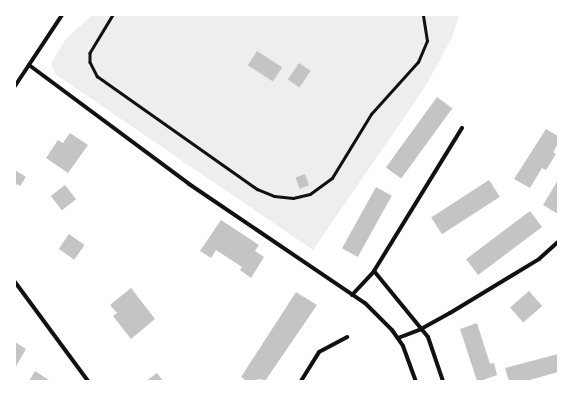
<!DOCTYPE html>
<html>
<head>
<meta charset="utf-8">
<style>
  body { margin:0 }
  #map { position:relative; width:573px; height:396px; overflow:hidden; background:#fff; font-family:Commissioner,sans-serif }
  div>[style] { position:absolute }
  .green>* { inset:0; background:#eee }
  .building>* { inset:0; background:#c4c4c4; transform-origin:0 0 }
  .path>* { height:2.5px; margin:-1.25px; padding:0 1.25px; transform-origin:1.25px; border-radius:1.25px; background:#111 }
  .minor>* { height:4px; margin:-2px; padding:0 2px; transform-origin:2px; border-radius:2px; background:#111 }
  span { translate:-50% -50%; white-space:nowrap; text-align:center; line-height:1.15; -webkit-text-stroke:4px #fff; paint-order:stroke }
  .frame { position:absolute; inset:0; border:16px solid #fff; pointer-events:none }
</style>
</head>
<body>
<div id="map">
  <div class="green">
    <i style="clip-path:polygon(92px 15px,459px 15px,452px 38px,425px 87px,313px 250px,55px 74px,51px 63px,66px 39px)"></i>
  </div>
  <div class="building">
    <i style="left:257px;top:51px;width:30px;height:17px;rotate:33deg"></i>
    <i style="left:299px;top:63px;width:14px;height:20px;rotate:34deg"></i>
    <i style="left:437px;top:97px;width:19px;height:87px;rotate:36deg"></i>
    <i style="clip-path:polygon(546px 129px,558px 136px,558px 144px,553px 152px,556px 154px,546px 170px,542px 168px,530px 188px,514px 179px)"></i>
    <i style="clip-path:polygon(70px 133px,88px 145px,68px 173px,46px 158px,58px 140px,63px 143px)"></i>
    <i style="clip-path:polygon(15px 170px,26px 177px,20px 186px,17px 184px,15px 187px)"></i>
    <i style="left:305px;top:174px;width:12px;height:10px;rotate:70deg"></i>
    <i style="left:489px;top:180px;width:20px;height:69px;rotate:57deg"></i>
    <i style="clip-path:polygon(558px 180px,558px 214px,543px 205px)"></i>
    <i style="left:65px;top:185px;width:18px;height:18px;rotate:52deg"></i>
    <i style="left:376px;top:187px;width:18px;height:70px;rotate:29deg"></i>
    <i style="left:530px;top:211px;width:20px;height:80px;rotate:53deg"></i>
    <i style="clip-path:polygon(221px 220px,259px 245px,255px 251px,264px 257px,251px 278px,240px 270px,242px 267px,216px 250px,211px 258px,200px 251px)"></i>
    <i style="left:69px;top:234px;width:19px;height:18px;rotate:35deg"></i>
    <i style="clip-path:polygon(131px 288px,155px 319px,131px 339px,113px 316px,117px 313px,110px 305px)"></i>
    <i style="left:529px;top:291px;width:20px;height:25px;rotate:49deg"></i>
    <i style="clip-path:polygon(296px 292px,317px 305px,265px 381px,261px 379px,247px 381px,241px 377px)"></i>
    <i style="clip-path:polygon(477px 323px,490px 364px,494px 363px,497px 375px,480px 381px,477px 381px,460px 329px)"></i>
    <i style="clip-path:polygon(15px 342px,26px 349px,15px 368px)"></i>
    <i style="clip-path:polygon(558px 354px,558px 372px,526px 381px,509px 381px,505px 368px)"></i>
    <i style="clip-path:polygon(35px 371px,49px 380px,48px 381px,29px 381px)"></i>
    <i style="clip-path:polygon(157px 373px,163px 381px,146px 381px)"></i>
  </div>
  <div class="path">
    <i style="left:113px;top:15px;width:44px;rotate:121.2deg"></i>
    <i style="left:90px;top:53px;width:9px;rotate:90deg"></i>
    <i style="left:90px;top:62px;width:16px;rotate:63deg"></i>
    <i style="left:97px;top:76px;width:196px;rotate:35.2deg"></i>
    <i style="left:257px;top:189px;width:18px;rotate:22deg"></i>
    <i style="left:274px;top:196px;width:19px;rotate:6deg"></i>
    <i style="left:293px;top:198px;width:17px;rotate:-13deg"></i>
    <i style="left:310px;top:194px;width:27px;rotate:-36deg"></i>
    <i style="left:332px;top:178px;width:75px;rotate:-58.6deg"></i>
    <i style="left:371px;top:114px;width:70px;rotate:-47.9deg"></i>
    <i style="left:418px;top:62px;width:23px;rotate:-67deg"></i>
    <i style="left:427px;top:41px;width:26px;rotate:-99deg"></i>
  </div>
  <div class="minor">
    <i style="left:29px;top:65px;width:199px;rotate:36.6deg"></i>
    <i style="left:189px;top:184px;width:212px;rotate:34.1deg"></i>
    <i style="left:365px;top:303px;width:38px;rotate:45deg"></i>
    <i style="left:392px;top:330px;width:19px;rotate:55deg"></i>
    <i style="left:403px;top:346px;width:37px;rotate:70deg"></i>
    <i style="left:15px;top:86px;width:85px;rotate:-56.5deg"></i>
    <i style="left:374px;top:271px;width:85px;rotate:50.7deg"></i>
    <i style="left:428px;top:337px;width:46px;rotate:71.2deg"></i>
    <i style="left:15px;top:282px;width:123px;rotate:53.6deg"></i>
    <i style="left:352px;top:295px;width:33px;rotate:-47deg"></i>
    <i style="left:374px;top:271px;width:168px;rotate:-58.4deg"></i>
    <i style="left:398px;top:338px;width:25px;rotate:-21deg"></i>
    <i style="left:421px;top:329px;width:33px;rotate:-29deg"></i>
    <i style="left:450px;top:313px;width:104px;rotate:-31.2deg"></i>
    <i style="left:539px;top:259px;width:25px;rotate:-42deg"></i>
    <i style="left:301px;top:381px;width:34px;rotate:-58deg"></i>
    <i style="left:319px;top:352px;width:32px;rotate:-28deg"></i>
  </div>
  <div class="frame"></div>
</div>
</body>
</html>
